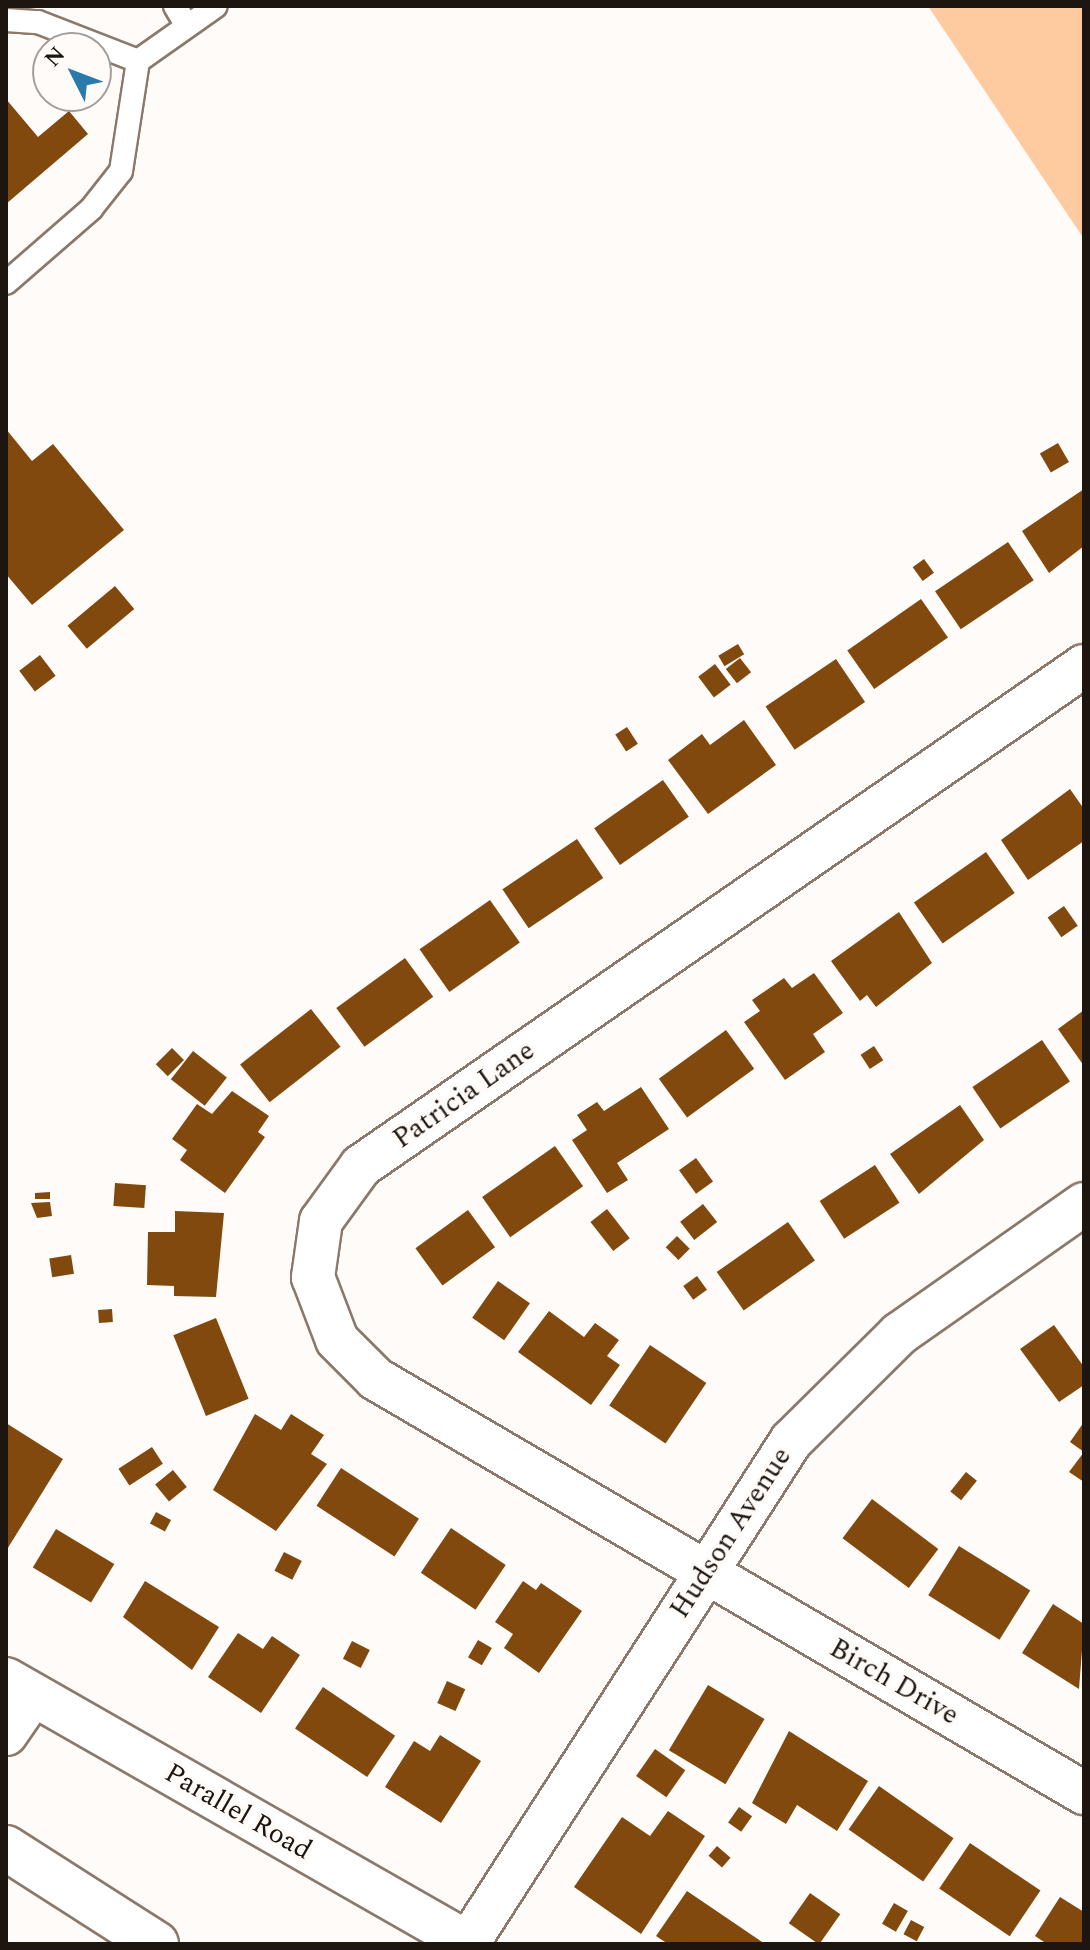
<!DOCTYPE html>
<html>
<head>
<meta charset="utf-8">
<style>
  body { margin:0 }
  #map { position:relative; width:1090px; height:1950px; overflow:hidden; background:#fffbf8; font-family:Spectral,serif }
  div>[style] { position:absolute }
  .green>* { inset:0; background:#fecaa0 }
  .building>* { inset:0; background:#81490e; transform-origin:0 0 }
  .roads { filter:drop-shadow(2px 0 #8a796c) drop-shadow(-2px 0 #8a796c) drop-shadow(0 2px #8a796c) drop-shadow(0 -2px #8a796c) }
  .service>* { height:22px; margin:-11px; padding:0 11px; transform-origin:11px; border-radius:11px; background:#fff }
  .minor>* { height:42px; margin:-21px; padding:0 21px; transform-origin:21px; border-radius:21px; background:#fff }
  .primary>* { height:44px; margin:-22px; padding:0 22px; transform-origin:22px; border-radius:22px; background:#fff }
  span { translate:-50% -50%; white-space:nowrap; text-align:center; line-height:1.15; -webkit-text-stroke:8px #fffbf8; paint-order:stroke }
  .street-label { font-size:28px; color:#1c1510 }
  .frame { position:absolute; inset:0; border:8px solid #1c1510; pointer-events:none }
  .north { position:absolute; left:32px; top:32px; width:80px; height:80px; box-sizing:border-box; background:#fffbf8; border:2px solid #a49f9b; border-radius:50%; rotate:312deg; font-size:22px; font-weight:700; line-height:32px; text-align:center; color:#1c1510 }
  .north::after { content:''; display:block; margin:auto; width:28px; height:36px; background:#2a7aab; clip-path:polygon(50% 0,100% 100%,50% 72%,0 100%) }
</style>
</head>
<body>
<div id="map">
  <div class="green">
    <i style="clip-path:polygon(928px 6px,1084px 6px,1084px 239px)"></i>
  </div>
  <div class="building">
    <i style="clip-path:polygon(6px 99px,38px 137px,69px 111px,88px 134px,6px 204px)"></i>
    <i style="clip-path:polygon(6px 429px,32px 461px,53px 444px,124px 530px,32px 605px,6px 574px)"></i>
    <i style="left:1058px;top:443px;width:22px;height:21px;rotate:60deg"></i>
    <i style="clip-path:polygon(1084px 489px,1084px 546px,1049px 573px,1022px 531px)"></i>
    <i style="left:1008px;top:542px;width:46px;height:88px;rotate:56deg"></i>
    <i style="left:924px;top:559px;width:17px;height:14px;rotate:54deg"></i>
    <i style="left:115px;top:586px;width:30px;height:62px;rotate:50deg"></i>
    <i style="left:921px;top:599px;width:47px;height:90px;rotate:55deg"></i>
    <i style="left:738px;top:644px;width:12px;height:23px;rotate:59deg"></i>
    <i style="left:40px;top:655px;width:26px;height:26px;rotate:53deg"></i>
    <i style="left:740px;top:658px;width:18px;height:18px;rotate:52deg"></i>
    <i style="left:836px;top:659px;width:52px;height:85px;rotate:56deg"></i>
    <i style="left:715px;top:664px;width:26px;height:21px;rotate:53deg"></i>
    <i style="clip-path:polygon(744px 720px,776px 765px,708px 814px,668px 760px,702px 734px,710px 745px)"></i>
    <i style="left:627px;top:727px;width:20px;height:14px;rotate:57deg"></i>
    <i style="left:663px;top:780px;width:45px;height:84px;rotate:55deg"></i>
    <i style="clip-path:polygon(1070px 789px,1084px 809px,1084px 841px,1028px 880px,1001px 840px)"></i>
    <i style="left:577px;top:839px;width:47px;height:90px;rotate:56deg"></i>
    <i style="left:986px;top:852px;width:50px;height:88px;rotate:55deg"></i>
    <i style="left:490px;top:900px;width:52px;height:86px;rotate:55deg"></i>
    <i style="left:1064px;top:906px;width:24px;height:20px;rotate:55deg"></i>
    <i style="clip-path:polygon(899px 912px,932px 963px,876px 1007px,867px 995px,860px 1001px,831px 961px)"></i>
    <i style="left:405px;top:958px;width:48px;height:85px;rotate:54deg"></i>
    <i style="clip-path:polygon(814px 973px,843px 1013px,813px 1034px,825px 1052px,785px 1080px,744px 1022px,760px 1011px,752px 1000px,784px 978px,792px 988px)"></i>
    <i style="left:311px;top:1009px;width:48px;height:90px;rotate:52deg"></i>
    <i style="clip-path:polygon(1084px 1010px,1084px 1066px,1058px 1029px)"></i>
    <i style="left:726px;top:1030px;width:48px;height:83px;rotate:54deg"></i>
    <i style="left:1042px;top:1040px;width:50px;height:84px;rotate:56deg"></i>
    <i style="left:874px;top:1046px;width:17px;height:16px;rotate:57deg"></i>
    <i style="left:172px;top:1048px;width:17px;height:23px;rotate:45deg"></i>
    <i style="left:193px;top:1051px;width:43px;height:36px;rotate:38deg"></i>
    <i style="clip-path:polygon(641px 1087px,669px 1129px,617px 1163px,628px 1180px,607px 1193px,572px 1140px,587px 1130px,577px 1115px,597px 1102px,604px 1111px)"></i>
    <i style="clip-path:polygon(232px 1091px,269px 1116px,258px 1132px,265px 1137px,225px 1193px,180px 1160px,187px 1150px,172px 1139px,197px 1104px,212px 1114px)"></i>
    <i style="clip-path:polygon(960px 1105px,984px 1140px,919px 1194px,890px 1154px)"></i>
    <i style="left:555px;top:1146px;width:49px;height:89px;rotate:55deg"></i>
    <i style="left:696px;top:1158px;width:29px;height:21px;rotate:54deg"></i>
    <i style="left:875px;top:1165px;width:45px;height:66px;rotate:57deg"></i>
    <i style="left:115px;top:1183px;width:31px;height:23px;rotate:4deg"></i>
    <i style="clip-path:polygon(50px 1192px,50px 1199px,35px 1199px,35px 1193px)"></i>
    <i style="clip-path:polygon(50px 1202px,52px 1216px,37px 1218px,31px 1203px)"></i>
    <i style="left:703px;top:1204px;width:23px;height:29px;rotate:52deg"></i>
    <i style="left:607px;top:1209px;width:37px;height:21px;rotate:52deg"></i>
    <i style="left:468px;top:1210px;width:46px;height:65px;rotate:54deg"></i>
    <i style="clip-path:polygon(175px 1211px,224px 1213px,216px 1297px,174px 1296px,174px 1286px,147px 1285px,148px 1232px,175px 1232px)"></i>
    <i style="left:788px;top:1222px;width:47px;height:87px;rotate:55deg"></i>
    <i style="left:677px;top:1236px;width:18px;height:16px;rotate:45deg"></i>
    <i style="left:71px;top:1255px;width:19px;height:22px;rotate:81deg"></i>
    <i style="left:697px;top:1276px;width:17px;height:17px;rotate:54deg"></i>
    <i style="left:498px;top:1281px;width:39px;height:45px;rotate:35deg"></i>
    <i style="left:112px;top:1309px;width:13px;height:14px;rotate:86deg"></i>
    <i style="clip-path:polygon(549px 1311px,584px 1337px,595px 1323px,619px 1340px,607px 1356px,620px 1365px,591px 1405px,518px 1352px)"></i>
    <i style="left:216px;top:1318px;width:87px;height:46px;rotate:68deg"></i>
    <i style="clip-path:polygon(1054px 1325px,1084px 1367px,1084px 1385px,1059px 1402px,1020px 1349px)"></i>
    <i style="left:650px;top:1345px;width:68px;height:73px;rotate:34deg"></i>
    <i style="clip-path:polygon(255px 1414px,281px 1430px,291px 1414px,324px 1435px,311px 1454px,327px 1464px,276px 1531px,213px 1490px)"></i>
    <i style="clip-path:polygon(1084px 1422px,1084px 1482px,1069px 1472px,1084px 1452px,1070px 1442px)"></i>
    <i style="clip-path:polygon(6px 1423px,63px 1459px,6px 1551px)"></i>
    <i style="left:152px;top:1447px;width:20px;height:40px;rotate:57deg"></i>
    <i style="left:341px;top:1468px;width:93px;height:45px;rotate:33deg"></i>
    <i style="left:173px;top:1470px;width:22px;height:23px;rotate:51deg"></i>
    <i style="left:966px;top:1472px;width:14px;height:25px;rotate:39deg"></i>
    <i style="left:872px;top:1499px;width:83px;height:49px;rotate:37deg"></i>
    <i style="left:156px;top:1512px;width:17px;height:13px;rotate:28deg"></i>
    <i style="left:451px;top:1528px;width:66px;height:54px;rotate:34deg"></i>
    <i style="left:56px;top:1529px;width:68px;height:45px;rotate:31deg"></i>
    <i style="left:959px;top:1546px;width:84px;height:58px;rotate:32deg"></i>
    <i style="left:284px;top:1552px;width:20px;height:21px;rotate:27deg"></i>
    <i style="clip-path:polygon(145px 1581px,219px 1627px,192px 1670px,123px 1617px)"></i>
    <i style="clip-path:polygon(523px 1581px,536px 1590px,541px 1583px,582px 1611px,539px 1673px,504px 1648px,513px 1634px,495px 1622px)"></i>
    <i style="clip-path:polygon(1053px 1604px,1084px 1624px,1079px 1689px,1022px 1653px)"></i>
    <i style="clip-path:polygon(238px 1633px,263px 1649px,272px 1636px,300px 1655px,261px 1713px,208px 1677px)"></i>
    <i style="left:478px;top:1640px;width:16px;height:20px;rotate:30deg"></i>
    <i style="left:352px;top:1641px;width:20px;height:20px;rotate:27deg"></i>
    <i style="left:447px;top:1681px;width:20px;height:24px;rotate:24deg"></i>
    <i style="left:708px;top:1685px;width:66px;height:76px;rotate:31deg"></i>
    <i style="left:323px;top:1687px;width:87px;height:50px;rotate:34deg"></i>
    <i style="clip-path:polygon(789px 1731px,868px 1781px,837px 1831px,797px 1805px,786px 1824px,752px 1803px)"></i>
    <i style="clip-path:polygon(440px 1735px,481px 1761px,441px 1823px,385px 1787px,414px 1741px,430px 1751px)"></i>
    <i style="left:655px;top:1749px;width:37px;height:33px;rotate:35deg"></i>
    <i style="left:879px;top:1786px;width:91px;height:53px;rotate:35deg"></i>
    <i style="left:739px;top:1807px;width:16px;height:19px;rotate:35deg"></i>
    <i style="clip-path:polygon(668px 1811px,705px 1836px,641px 1934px,574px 1887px,622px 1817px,650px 1836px)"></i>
    <i style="left:970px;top:1843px;width:85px;height:55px;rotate:34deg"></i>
    <i style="left:717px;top:1846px;width:18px;height:13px;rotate:41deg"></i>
    <i style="clip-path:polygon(687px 1891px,765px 1944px,668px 1944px,656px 1936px)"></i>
    <i style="left:810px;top:1893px;width:37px;height:37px;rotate:35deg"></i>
    <i style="clip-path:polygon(1060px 1897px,1084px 1912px,1084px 1944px,1047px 1944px,1035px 1936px)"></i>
    <i style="left:894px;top:1903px;width:16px;height:24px;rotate:30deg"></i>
    <i style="left:911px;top:1920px;width:15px;height:16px;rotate:28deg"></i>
  </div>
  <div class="roads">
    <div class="service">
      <i style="left:175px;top:6px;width:23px;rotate:59deg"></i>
      <i style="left:6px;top:20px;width:32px;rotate:4deg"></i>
      <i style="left:38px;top:22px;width:107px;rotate:21.3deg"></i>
      <i style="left:6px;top:283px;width:113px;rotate:-41deg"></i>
      <i style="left:91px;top:209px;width:48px;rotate:-51.7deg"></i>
      <i style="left:121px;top:171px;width:111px;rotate:-81.2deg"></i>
      <i style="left:138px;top:61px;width:95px;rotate:-35.2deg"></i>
    </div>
    <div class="minor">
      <i style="left:1084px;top:666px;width:879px;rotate:145.33deg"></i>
      <i style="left:361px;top:1166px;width:68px;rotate:126deg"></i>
      <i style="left:321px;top:1221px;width:57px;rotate:98.1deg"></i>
      <i style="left:313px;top:1277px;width:67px;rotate:69.1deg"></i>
      <i style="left:337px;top:1340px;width:55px;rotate:45deg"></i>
      <i style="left:376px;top:1379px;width:820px;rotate:30.32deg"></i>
      <i style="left:6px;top:1679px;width:534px;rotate:29.73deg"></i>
      <i style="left:6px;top:1734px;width:47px;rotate:-55.3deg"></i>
      <i style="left:468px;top:1943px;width:597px;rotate:-57.24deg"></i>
      <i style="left:791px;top:1441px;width:152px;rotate:-44.7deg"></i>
      <i style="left:899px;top:1334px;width:226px;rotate:-35.1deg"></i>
    </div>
    <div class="primary">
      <i style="left:6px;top:1848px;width:178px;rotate:32.6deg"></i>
    </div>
  </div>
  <div class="street-label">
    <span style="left:464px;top:1095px;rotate:-35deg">Patricia Lane</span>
    <span style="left:731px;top:1533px;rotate:-57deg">Hudson Avenue</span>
    <span style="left:894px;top:1682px;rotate:30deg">Birch Drive</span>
    <span style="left:238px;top:1812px;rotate:30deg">Parallel Road</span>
  </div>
  <div class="frame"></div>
  <div class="north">N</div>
</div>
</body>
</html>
